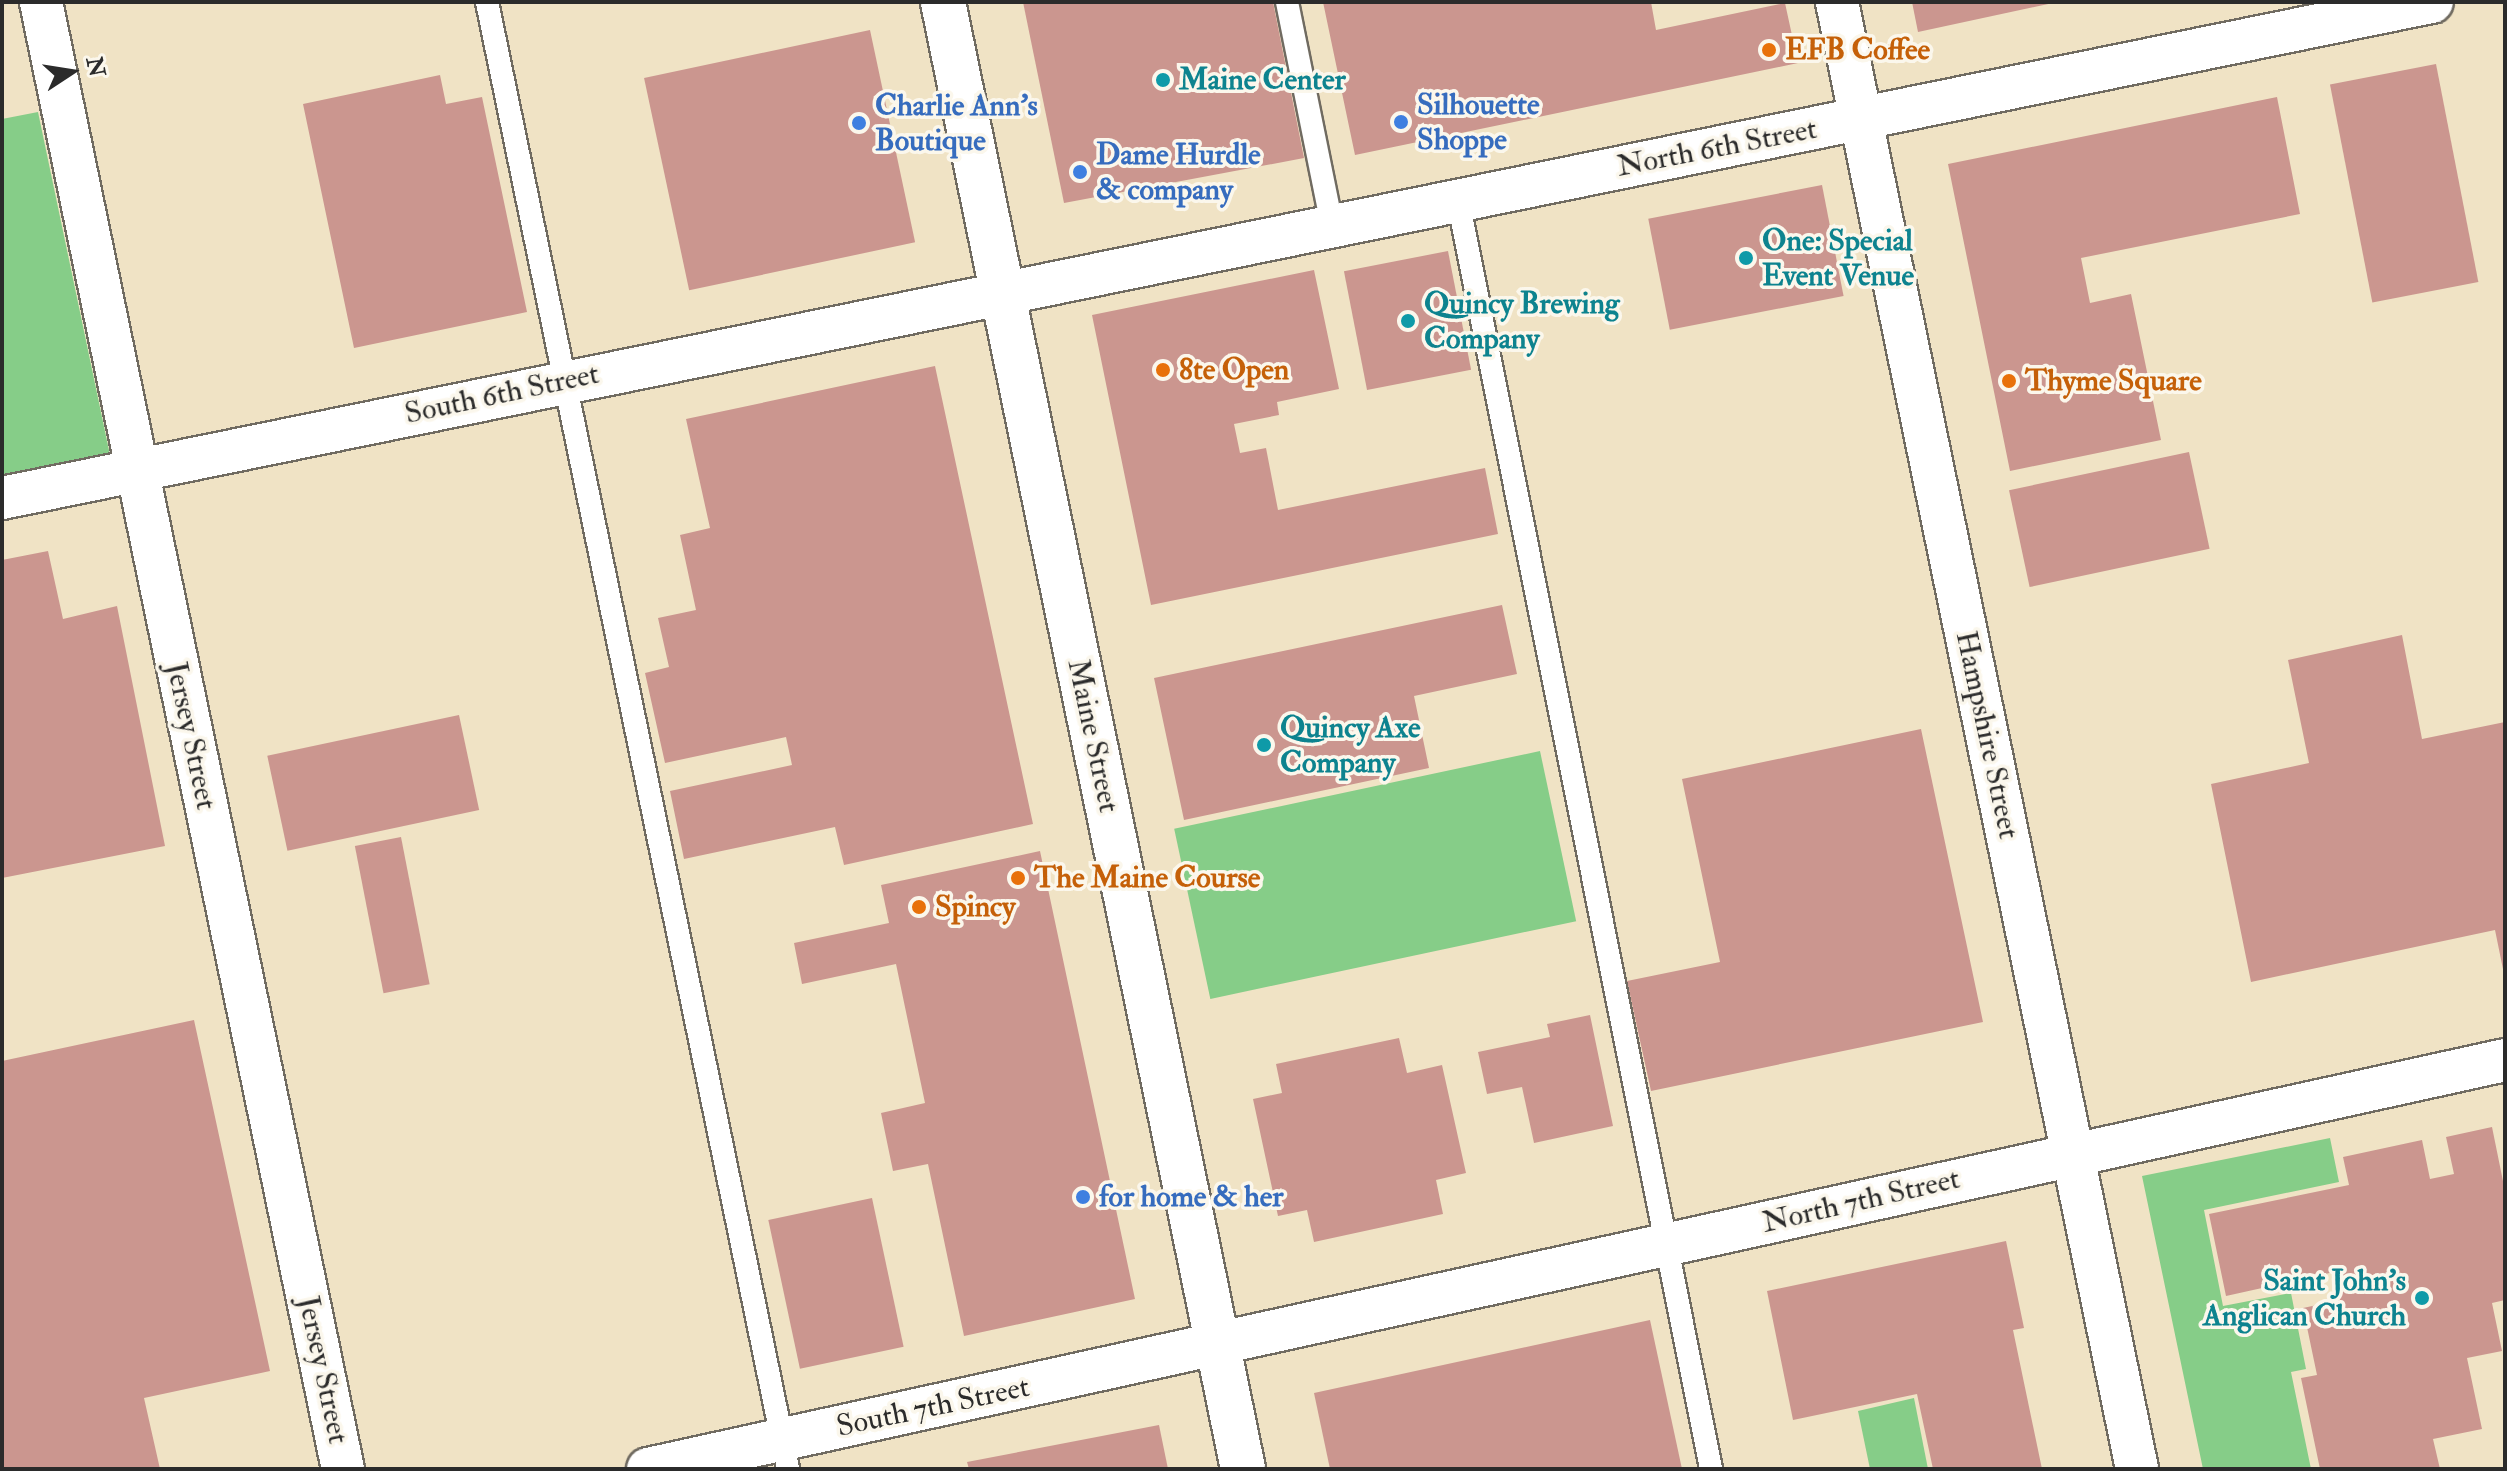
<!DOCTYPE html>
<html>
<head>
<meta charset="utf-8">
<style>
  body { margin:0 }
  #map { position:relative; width:2507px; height:1471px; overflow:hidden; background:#f0e3c5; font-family:"IM FELL Double Pica",serif }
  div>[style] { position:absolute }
  .green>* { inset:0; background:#86cd88; transform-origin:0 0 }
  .building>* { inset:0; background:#cb968f; transform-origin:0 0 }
  .roads { filter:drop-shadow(2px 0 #706b61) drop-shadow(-2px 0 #706b61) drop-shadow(0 2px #706b61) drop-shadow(0 -2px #706b61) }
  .service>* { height:22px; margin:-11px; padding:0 11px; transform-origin:11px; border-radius:11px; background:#fff }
  .minor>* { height:42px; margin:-21px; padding:0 21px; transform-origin:21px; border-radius:21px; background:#fff }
  .tertiary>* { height:44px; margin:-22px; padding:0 22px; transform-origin:22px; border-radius:22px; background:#fff }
  .dots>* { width:22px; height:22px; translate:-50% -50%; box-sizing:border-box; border:4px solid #fbf7ec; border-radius:50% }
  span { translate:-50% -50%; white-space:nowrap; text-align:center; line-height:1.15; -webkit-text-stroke:7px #fbf7ec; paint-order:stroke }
  .food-label { font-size:30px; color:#c56008; font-weight:700 }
  .left { translate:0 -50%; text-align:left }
  .culture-label { font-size:30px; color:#0d838f; font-weight:700 }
  .right { translate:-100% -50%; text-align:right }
  .shop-label { font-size:30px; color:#366cbe; font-weight:700 }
  .street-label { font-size:30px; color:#2b2b2b }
  .frame { position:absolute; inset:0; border:4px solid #2b2b2b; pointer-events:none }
  .north { position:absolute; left:32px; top:32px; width:80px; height:80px; -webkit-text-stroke:6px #fbf7ec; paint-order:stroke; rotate:78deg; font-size:22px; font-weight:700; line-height:32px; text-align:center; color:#2b2b2b }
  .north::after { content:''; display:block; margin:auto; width:28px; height:36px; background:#2b2b2b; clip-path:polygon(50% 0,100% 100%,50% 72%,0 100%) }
</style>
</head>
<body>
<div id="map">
  <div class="green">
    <i style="clip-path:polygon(38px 112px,110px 455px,2px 477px,2px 119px)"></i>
    <i style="left:1540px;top:751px;width:174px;height:374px;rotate:78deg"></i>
    <i style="clip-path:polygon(2330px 1138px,2339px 1182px,2204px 1210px,2223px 1306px,2291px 1293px,2306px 1369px,2291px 1372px,2311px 1469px,2203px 1469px,2142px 1176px)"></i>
    <i style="clip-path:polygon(1914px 1398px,1928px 1469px,1870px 1469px,1858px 1411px)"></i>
  </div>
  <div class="building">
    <i style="clip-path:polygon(1023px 2px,1273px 2px,1304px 158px,1064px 203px)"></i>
    <i style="clip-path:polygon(1323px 2px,1651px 2px,1656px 30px,1785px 3px,1798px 63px,1355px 155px)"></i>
    <i style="clip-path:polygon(1912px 2px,2053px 2px,2053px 3px,1918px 32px)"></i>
    <i style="left:870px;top:30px;width:217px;height:231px;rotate:78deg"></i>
    <i style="left:2436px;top:64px;width:222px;height:108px;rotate:79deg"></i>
    <i style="clip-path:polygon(440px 75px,446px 104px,482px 97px,527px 312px,354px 348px,303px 104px)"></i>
    <i style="clip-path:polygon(2277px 97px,2300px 214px,2081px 258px,2090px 303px,2131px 294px,2161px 440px,2010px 471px,1948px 164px)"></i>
    <i style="left:1822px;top:185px;width:113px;height:177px;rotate:79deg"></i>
    <i style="left:1448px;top:251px;width:121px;height:106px;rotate:79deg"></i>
    <i style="clip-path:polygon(1314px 270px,1339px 389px,1277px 402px,1279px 415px,1234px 424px,1240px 453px,1266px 448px,1278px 510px,1485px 468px,1498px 534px,1151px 605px,1092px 315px)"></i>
    <i style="clip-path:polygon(935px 366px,1033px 824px,844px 865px,835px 827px,684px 859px,670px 791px,792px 765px,786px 737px,665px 763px,645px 673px,669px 667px,658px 618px,696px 610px,680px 535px,710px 528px,686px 419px)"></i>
    <i style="left:2189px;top:452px;width:99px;height:184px;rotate:78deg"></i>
    <i style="clip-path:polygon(48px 551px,63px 619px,117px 606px,165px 846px,2px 878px,2px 560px)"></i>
    <i style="clip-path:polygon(1502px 605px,1517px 674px,1414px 696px,1429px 768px,1184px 820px,1154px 678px)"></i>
    <i style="clip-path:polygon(2402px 635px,2422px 739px,2505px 722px,2505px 979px,2495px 930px,2251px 982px,2211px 784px,2309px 763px,2288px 660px)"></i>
    <i style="left:459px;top:715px;width:97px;height:196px;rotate:78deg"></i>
    <i style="clip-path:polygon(1921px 729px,1983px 1022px,1651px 1091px,1627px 981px,1720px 962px,1682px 779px)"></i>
    <i style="left:401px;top:837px;width:150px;height:47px;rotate:79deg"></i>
    <i style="clip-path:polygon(1040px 851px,1135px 1299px,964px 1336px,928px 1164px,893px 1171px,881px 1113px,925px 1103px,896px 964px,802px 984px,794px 943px,889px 923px,881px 885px)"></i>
    <i style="clip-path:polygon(1590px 1015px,1613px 1126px,1534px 1143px,1522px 1087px,1487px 1094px,1478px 1052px,1550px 1037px,1547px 1024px)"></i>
    <i style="clip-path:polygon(194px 1020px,270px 1371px,144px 1398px,160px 1469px,2px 1469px,2px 1061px)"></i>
    <i style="clip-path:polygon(1399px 1038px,1407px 1073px,1442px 1065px,1466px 1173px,1436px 1180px,1443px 1214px,1314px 1242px,1307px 1210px,1278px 1216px,1253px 1099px,1282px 1093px,1276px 1064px)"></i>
    <i style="clip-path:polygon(2492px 1127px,2505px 1191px,2505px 1300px,2492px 1303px,2502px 1351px,2467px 1358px,2482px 1429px,2433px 1439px,2440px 1469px,2320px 1469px,2301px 1378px,2317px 1375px,2303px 1308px,2340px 1300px,2334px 1272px,2226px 1296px,2209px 1214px,2349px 1185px,2343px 1157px,2422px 1140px,2430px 1179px,2454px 1174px,2446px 1137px)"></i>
    <i style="left:872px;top:1198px;width:152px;height:106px;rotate:78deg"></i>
    <i style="clip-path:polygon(2006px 1241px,2024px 1328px,2013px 1330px,2042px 1469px,1933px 1469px,1917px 1394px,1793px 1420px,1767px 1291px)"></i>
    <i style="clip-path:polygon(1650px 1320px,1682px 1469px,1330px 1469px,1314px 1393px)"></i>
    <i style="clip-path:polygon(1159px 1425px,1168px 1469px,969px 1469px,967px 1462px)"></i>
  </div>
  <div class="roads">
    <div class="service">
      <i style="left:487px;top:2px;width:1498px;rotate:78.4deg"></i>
      <i style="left:1287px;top:2px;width:227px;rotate:78.6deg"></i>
      <i style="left:1458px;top:200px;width:1294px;rotate:78.72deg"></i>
    </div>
    <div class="minor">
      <i style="left:41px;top:2px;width:1498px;rotate:78.37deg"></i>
      <i style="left:1837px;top:2px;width:1497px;rotate:78.44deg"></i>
      <i style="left:2px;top:498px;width:2480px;rotate:-11.54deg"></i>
      <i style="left:648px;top:1469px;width:1902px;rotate:-12.42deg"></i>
    </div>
    <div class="tertiary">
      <i style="left:943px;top:2px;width:1497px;rotate:78.44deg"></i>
    </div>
  </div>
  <div class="dots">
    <i style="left:1769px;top:50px;background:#e8710a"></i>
    <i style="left:1163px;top:80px;background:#0f9aa8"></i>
    <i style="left:1401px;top:122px;background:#3f7fe0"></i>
    <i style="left:859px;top:123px;background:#3f7fe0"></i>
    <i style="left:1080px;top:172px;background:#3f7fe0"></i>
    <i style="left:1746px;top:258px;background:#0f9aa8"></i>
    <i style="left:1408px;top:321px;background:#0f9aa8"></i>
    <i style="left:1163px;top:370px;background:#e8710a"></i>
    <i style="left:2009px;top:381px;background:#e8710a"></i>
    <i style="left:1264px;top:745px;background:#0f9aa8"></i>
    <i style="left:1018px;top:878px;background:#e8710a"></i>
    <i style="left:919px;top:907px;background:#e8710a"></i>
    <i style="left:1083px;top:1197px;background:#3f7fe0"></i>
    <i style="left:2422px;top:1298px;background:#0f9aa8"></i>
  </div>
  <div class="food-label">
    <span class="left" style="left:1785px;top:50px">EFB Coffee</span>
    <span class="left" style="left:1179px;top:370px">8te Open</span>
    <span class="left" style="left:2025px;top:381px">Thyme Square</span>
    <span class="left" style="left:1034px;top:878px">The Maine Course</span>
    <span class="left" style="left:935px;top:907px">Spincy</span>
  </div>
  <div class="culture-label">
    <span class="left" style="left:1179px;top:80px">Maine Center</span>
    <span class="left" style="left:1762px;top:258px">One: Special<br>Event Venue</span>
    <span class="left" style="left:1424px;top:321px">Quincy Brewing<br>Company</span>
    <span class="left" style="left:1280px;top:745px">Quincy Axe<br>Company</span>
    <span class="right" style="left:2406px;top:1298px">Saint John's<br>Anglican Church</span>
  </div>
  <div class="shop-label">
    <span class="left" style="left:1417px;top:122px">Silhouette<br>Shoppe</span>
    <span class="left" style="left:875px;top:123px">Charlie Ann's<br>Boutique</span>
    <span class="left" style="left:1096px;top:172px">Dame Hurdle<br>&amp; company</span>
    <span class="left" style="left:1099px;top:1197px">for home &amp; her</span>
  </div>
  <div class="street-label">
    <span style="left:1717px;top:148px;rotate:-11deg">North 6th Street</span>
    <span style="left:502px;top:394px;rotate:-12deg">South 6th Street</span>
    <span style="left:1987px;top:735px;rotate:78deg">Hampshire Street</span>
    <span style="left:191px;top:736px;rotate:78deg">Jersey Street</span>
    <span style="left:1093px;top:736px;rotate:78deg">Maine Street</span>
    <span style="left:1861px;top:1201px;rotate:-13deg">North 7th Street</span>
    <span style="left:323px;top:1370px;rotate:78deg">Jersey Street</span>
    <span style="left:933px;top:1407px;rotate:-12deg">South 7th Street</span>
  </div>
  <div class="frame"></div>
  <div class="north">N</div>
</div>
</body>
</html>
